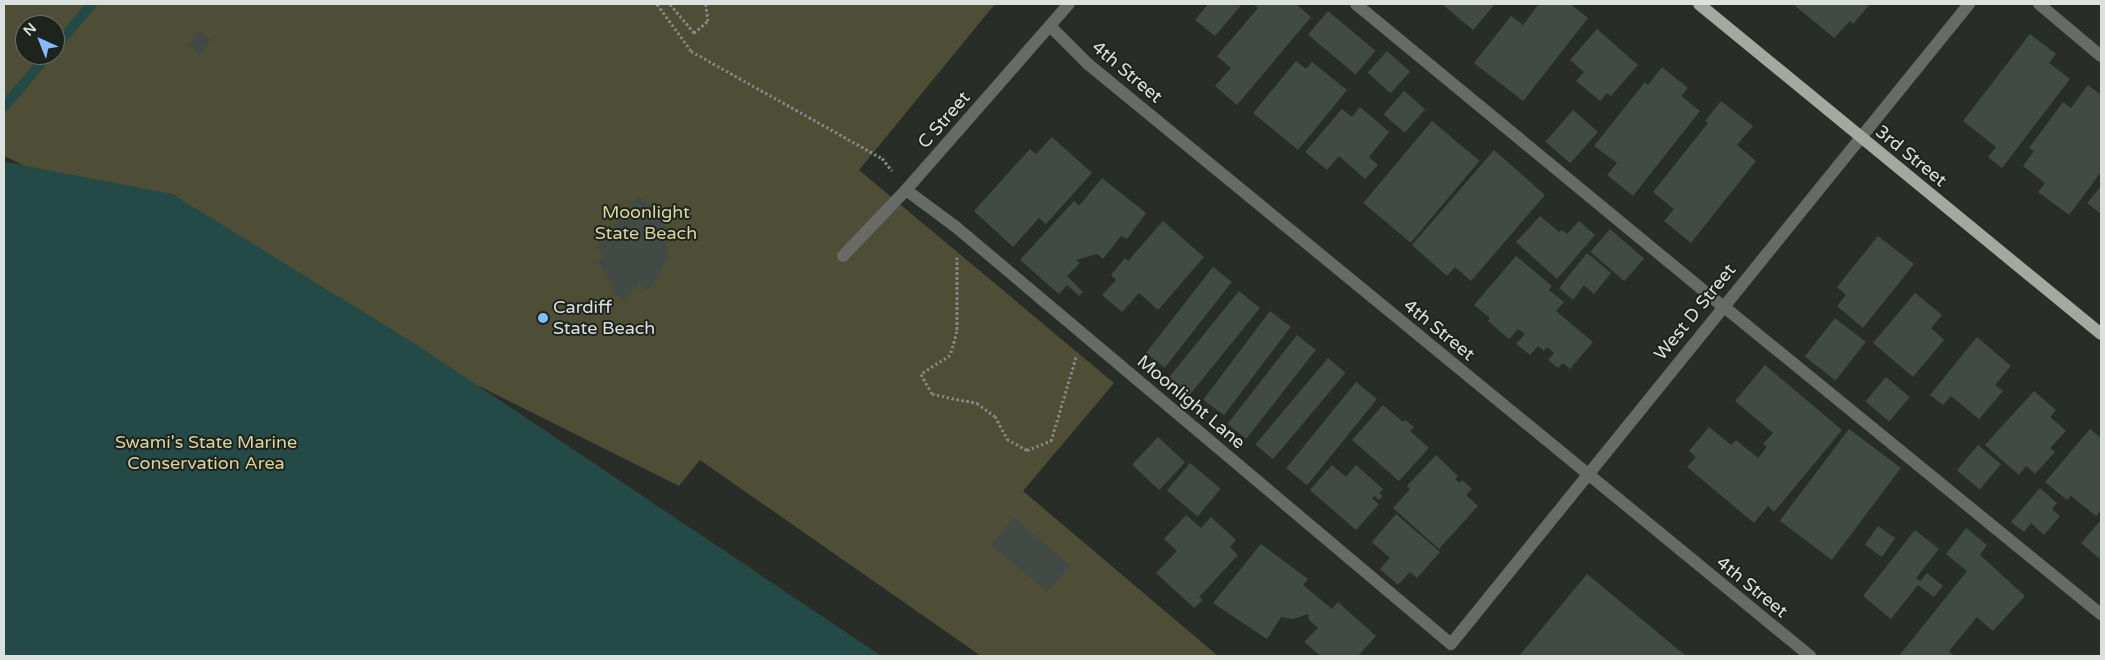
<!DOCTYPE html>
<html>
<head>
<meta charset="utf-8">
<style>
  body { margin:0 }
  #map { position:relative; width:2105px; height:660px; overflow:hidden; background:#282d28; font-family:"Varela Round",sans-serif }
  div>[style] { position:absolute }
  .green>* { inset:0; background:#4e4d35 }
  .water>* { inset:0; background:#234a46 }
  .stream>* { height:10px; margin:-5px; padding:0 5px; transform-origin:5px; border-radius:5px; background:#234a46 }
  .building>* { inset:0; background:#424a46; transform-origin:0 0 }
  .path>* { height:3px; margin-top:-1.5px; transform-origin:0; background:repeating-linear-gradient(90deg,#818682 0 2.5px,transparent 0 5px) }
  .minor>* { height:12px; margin:-6px; padding:0 6px; transform-origin:6px; border-radius:6px; background:#686a66 }
  .major>* { height:12px; margin:-6px; padding:0 6px; transform-origin:6px; border-radius:6px; background:#a5a8a1 }
  .dots>* { width:14px; height:14px; translate:-50% -50%; box-sizing:border-box; border:2px solid #1e231e; border-radius:50% }
  span { translate:-50% -50%; white-space:nowrap; text-align:center; line-height:1.15; -webkit-text-stroke:4px #1e231e; paint-order:stroke }
  .street-label { font-size:18px; color:#dde1de }
  .park-label { font-size:18px; color:#d9d59c }
  .poi-label { font-size:18px; color:#dde1de }
  .left { translate:0 -50%; text-align:left }
  .frame { position:absolute; inset:0; border:5px solid #dde1de; pointer-events:none }
  .north { position:absolute; left:15px; top:15px; width:50px; height:50px; box-sizing:border-box; background:#1e231e; border:1px solid #6a6f6b; border-radius:50%; rotate:316deg; font-size:14px; font-weight:700; line-height:20px; text-align:center; color:#dde1de }
  .north::after { content:''; display:block; margin:auto; width:18px; height:22px; background:#80bdfa; clip-path:polygon(50% 0,100% 100%,50% 72%,0 100%) }
</style>
</head>
<body>
<div id="map">
  <div class="green">
    <i style="clip-path:polygon(evenodd,4px 4px,995px 4px,859px 170px,1114px 383px,1023px 491px,1218px 656px,981px 656px,700px 460px,679px 486px,475px 384px,881px 656px,4px 656px,4px 162px,23px 165px,4px 156px,4px 4px,25px 25px,55px 25px,55px 55px,25px 55px,25px 25px)"></i>
  </div>
  <div class="water">
    <i style="clip-path:polygon(4px 162px,172px 194px,412px 342px,881px 656px,4px 656px)"></i>
  </div>
  <div class="stream">
    <i style="left:55px;top:47px;width:57px;rotate:-49.3deg"></i>
    <i style="left:4px;top:107px;width:68px;rotate:-49.8deg"></i>
  </div>
  <div class="building">
    <i style="clip-path:polygon(1208px 4px,1242px 4px,1215px 36px,1195px 20px)"></i>
    <i style="clip-path:polygon(1253px 4px,1296px 4px,1311px 17px,1237px 105px,1215px 86px,1231px 68px,1217px 56px,1258px 8px)"></i>
    <i style="clip-path:polygon(1442px 4px,1495px 4px,1473px 30px)"></i>
    <i style="clip-path:polygon(1539px 4px,1570px 4px,1588px 18px,1523px 101px,1474px 63px,1511px 16px,1523px 25px)"></i>
    <i style="clip-path:polygon(1793px 4px,1870px 4px,1853px 24px,1850px 21px,1834px 38px)"></i>
    <i style="left:1328px;top:11px;width:62px;height:31px;rotate:40deg"></i>
    <i style="clip-path:polygon(1597px 29px,1638px 65px,1611px 96px,1607px 93px,1600px 101px,1576px 81px,1584px 72px,1570px 60px)"></i>
    <i style="left:199px;top:31px;width:15px;height:18px;rotate:37deg"></i>
    <i style="clip-path:polygon(2030px 34px,2056px 54px,2049px 63px,2070px 79px,2002px 168px,1988px 157px,1996px 147px,1963px 121px)"></i>
    <i style="left:1387px;top:51px;width:31px;height:29px;rotate:42deg"></i>
    <i style="clip-path:polygon(1296px 61px,1306px 69px,1312px 62px,1347px 90px,1298px 150px,1253px 113px)"></i>
    <i style="clip-path:polygon(1662px 67px,1688px 88px,1681px 96px,1700px 111px,1633px 196px,1607px 175px,1617px 163px,1594px 146px,1645px 82px,1648px 85px)"></i>
    <i style="clip-path:polygon(2088px 85px,2101px 95px,2101px 172px,2069px 215px,2038px 192px,2045px 183px,2023px 166px,2034px 151px,2029px 148px,2063px 102px,2071px 108px)"></i>
    <i style="left:1404px;top:91px;width:28px;height:31px;rotate:41deg"></i>
    <i style="clip-path:polygon(1721px 101px,1753px 126px,1737px 145px,1756px 161px,1691px 243px,1664px 221px,1674px 209px,1653px 192px,1708px 123px,1705px 121px)"></i>
    <i style="clip-path:polygon(1360px 107px,1389px 132px,1369px 157px,1378px 165px,1365px 179px,1339px 156px,1327px 170px,1305px 152px,1342px 109px,1352px 117px)"></i>
    <i style="left:1573px;top:110px;width:33px;height:42px;rotate:41deg"></i>
    <i style="left:1432px;top:121px;width:62px;height:107px;rotate:40deg"></i>
    <i style="clip-path:polygon(1052px 137px,1092px 173px,1046px 224px,1039px 218px,1013px 247px,974px 211px,1030px 149px,1036px 154px)"></i>
    <i style="clip-path:polygon(1494px 150px,1545px 195px,1471px 281px,1455px 267px,1447px 276px,1412px 245px)"></i>
    <i style="clip-path:polygon(1102px 178px,1146px 213px,1127px 239px,1121px 236px,1103px 259px,1097px 254px,1076px 260px,1080px 263px,1067px 276px,1083px 292px,1079px 296px,1067px 285px,1059px 294px,1020px 260px,1074px 201px,1079px 206px)"></i>
    <i style="clip-path:polygon(2101px 186px,2101px 214px,2087px 203px)"></i>
    <i style="clip-path:polygon(639px 197px,655px 209px,666px 230px,668px 257px,657px 278px,647px 291px,639px 283px,624px 301px,612px 289px,613px 284px,597px 262px,604px 256px,597px 247px)"></i>
    <i style="clip-path:polygon(1540px 216px,1559px 232px,1562px 230px,1567px 234px,1579px 221px,1595px 235px,1557px 279px,1516px 242px)"></i>
    <i style="clip-path:polygon(1163px 221px,1204px 257px,1158px 310px,1139px 293px,1122px 312px,1102px 295px,1116px 280px,1111px 275px,1125px 258px,1128px 261px)"></i>
    <i style="left:1610px;top:229px;width:45px;height:30px;rotate:41deg"></i>
    <i style="clip-path:polygon(1878px 236px,1914px 264px,1863px 328px,1837px 306px,1846px 295px,1837px 287px)"></i>
    <i style="clip-path:polygon(1587px 253px,1611px 273px,1594px 294px,1584px 285px,1573px 300px,1559px 288px)"></i>
    <i style="clip-path:polygon(1516px 256px,1552px 286px,1549px 290px,1564px 302px,1556px 311px,1593px 342px,1570px 369px,1563px 363px,1558px 368px,1548px 360px,1554px 353px,1547px 347px,1544px 351px,1538px 346px,1530px 355px,1516px 344px,1525px 334px,1518px 329px,1509px 339px,1488px 321px,1490px 318px,1474px 305px)"></i>
    <i style="left:1213px;top:267px;width:24px;height:109px;rotate:38deg"></i>
    <i style="left:1239px;top:291px;width:27px;height:111px;rotate:39deg"></i>
    <i style="clip-path:polygon(1915px 293px,1942px 315px,1931px 328px,1944px 340px,1913px 377px,1873px 343px)"></i>
    <i style="left:1270px;top:311px;width:26px;height:111px;rotate:37deg"></i>
    <i style="left:1835px;top:318px;width:39px;height:49px;rotate:38deg"></i>
    <i style="left:1297px;top:335px;width:24px;height:113px;rotate:38deg"></i>
    <i style="clip-path:polygon(1977px 337px,2011px 366px,1995px 385px,2003px 391px,1979px 419px,1951px 396px,1943px 405px,1930px 395px)"></i>
    <i style="left:1328px;top:358px;width:23px;height:113px;rotate:40deg"></i>
    <i style="clip-path:polygon(1765px 365px,1842px 430px,1774px 512px,1768px 506px,1754px 523px,1687px 467px,1696px 457px,1689px 451px,1709px 427px,1731px 445px,1736px 440px,1758px 458px,1767px 447px,1763px 444px,1773px 433px,1735px 401px)"></i>
    <i style="left:1886px;top:377px;width:31px;height:32px;rotate:40deg"></i>
    <i style="left:1356px;top:382px;width:27px;height:111px;rotate:39deg"></i>
    <i style="clip-path:polygon(2034px 391px,2056px 410px,2050px 417px,2066px 431px,2050px 448px,2055px 452px,2035px 474px,2026px 466px,2019px 475px,1985px 445px)"></i>
    <i style="clip-path:polygon(1383px 405px,1403px 422px,1405px 420px,1414px 427px,1410px 431px,1429px 448px,1399px 481px,1352px 440px)"></i>
    <i style="left:1849px;top:429px;width:65px;height:115px;rotate:37deg"></i>
    <i style="clip-path:polygon(2090px 429px,2101px 438px,2101px 510px,2096px 516px,2071px 496px,2067px 500px,2045px 482px)"></i>
    <i style="left:1158px;top:437px;width:37px;height:38px;rotate:43deg"></i>
    <i style="left:1978px;top:445px;width:30px;height:33px;rotate:40deg"></i>
    <i style="clip-path:polygon(1436px 455px,1458px 476px,1455px 479px,1460px 483px,1462px 480px,1472px 489px,1466px 495px,1478px 506px,1439px 549px,1393px 508px,1410px 489px,1407px 486px)"></i>
    <i style="left:1190px;top:463px;width:40px;height:36px;rotate:40deg"></i>
    <i style="clip-path:polygon(1332px 465px,1346px 477px,1356px 465px,1383px 489px,1379px 493px,1383px 496px,1379px 500px,1375px 496px,1372px 498px,1379px 504px,1356px 530px,1310px 490px)"></i>
    <i style="clip-path:polygon(2040px 488px,2057px 503px,2052px 509px,2060px 516px,2044px 535px,2031px 523px,2024px 532px,2011px 522px)"></i>
    <i style="clip-path:polygon(1396px 514px,1440px 552px,1417px 578px,1410px 572px,1398px 585px,1380px 569px,1390px 558px,1372px 542px)"></i>
    <i style="clip-path:polygon(1186px 515px,1201px 528px,1211px 517px,1236px 540px,1230px 547px,1238px 555px,1199px 597px,1203px 600px,1194px 608px,1156px 573px,1177px 551px,1164px 539px)"></i>
    <i style="left:1014px;top:518px;width:73px;height:35px;rotate:40deg"></i>
    <i style="clip-path:polygon(2101px 520px,2101px 560px,2081px 543px)"></i>
    <i style="left:1878px;top:526px;width:21px;height:23px;rotate:35deg"></i>
    <i style="clip-path:polygon(1966px 528px,1987px 545px,1980px 555px,2025px 596px,1993px 631px,1977px 617px,1949px 651px,1954px 656px,1899px 656px,1967px 571px,1946px 554px)"></i>
    <i style="clip-path:polygon(1915px 530px,1939px 549px,1916px 578px,1920px 581px,1927px 573px,1943px 586px,1934px 597px,1918px 585px,1891px 619px,1863px 596px)"></i>
    <i style="clip-path:polygon(1261px 544px,1308px 579px,1303px 585px,1332px 609px,1338px 602px,1376px 636px,1358px 656px,1321px 656px,1304px 642px,1318px 628px,1309px 620px,1308px 614px,1293px 619px,1281px 617px,1267px 639px,1213px 603px)"></i>
    <i style="clip-path:polygon(1587px 574px,1686px 656px,1519px 656px)"></i>
  </div>
  <div class="path">
    <i style="left:657px;top:4px;width:58px;rotate:54.1deg"></i>
    <i style="left:691px;top:51px;width:219px;rotate:29.3deg"></i>
    <i style="left:882px;top:158px;width:16px;rotate:52deg"></i>
    <i style="left:670px;top:4px;width:38px;rotate:50deg"></i>
    <i style="left:694px;top:33px;width:18px;rotate:-41deg"></i>
    <i style="left:708px;top:21px;width:17px;rotate:-97deg"></i>
    <i style="left:957px;top:257px;width:74px;rotate:90deg"></i>
    <i style="left:957px;top:331px;width:25px;rotate:106deg"></i>
    <i style="left:950px;top:355px;width:35px;rotate:147deg"></i>
    <i style="left:921px;top:374px;width:23px;rotate:61deg"></i>
    <i style="left:932px;top:394px;width:46px;rotate:11.3deg"></i>
    <i style="left:977px;top:403px;width:22px;rotate:36deg"></i>
    <i style="left:995px;top:416px;width:26px;rotate:62deg"></i>
    <i style="left:1007px;top:439px;width:23px;rotate:29deg"></i>
    <i style="left:1027px;top:450px;width:26px;rotate:-21deg"></i>
    <i style="left:1051px;top:441px;width:88px;rotate:-73.4deg"></i>
  </div>
  <div class="minor">
    <i style="left:1356px;top:4px;width:475px;rotate:39.5deg"></i>
    <i style="left:1723px;top:306px;width:488px;rotate:39.2deg"></i>
    <i style="left:2039px;top:4px;width:81px;rotate:40deg"></i>
    <i style="left:1050px;top:26px;width:54px;rotate:45deg"></i>
    <i style="left:1088px;top:64px;width:934px;rotate:39.35deg"></i>
    <i style="left:906px;top:190px;width:62px;rotate:36.5deg"></i>
    <i style="left:956px;top:227px;width:647px;rotate:40.11deg"></i>
    <i style="left:1451px;top:644px;width:823px;rotate:-51.01deg"></i>
    <i style="left:843px;top:256px;width:91px;rotate:-46.3deg"></i>
    <i style="left:906px;top:190px;width:247px;rotate:-48.8deg"></i>
  </div>
  <div class="major">
    <i style="left:1699px;top:4px;width:520px;rotate:39.38deg"></i>
  </div>
  <div class="dots">
    <i style="left:543px;top:318px;background:#80bdfa"></i>
  </div>
  <div class="street-label">
    <span style="left:1127px;top:72px;rotate:40deg">4th Street</span>
    <span style="left:944px;top:120px;rotate:-49deg">C Street</span>
    <span style="left:1911px;top:156px;rotate:39deg">3rd Street</span>
    <span style="left:1695px;top:312px;rotate:-51deg">West D Street</span>
    <span style="left:1439px;top:330px;rotate:39deg">4th Street</span>
    <span style="left:1191px;top:402px;rotate:40deg">Moonlight Lane</span>
    <span style="left:1752px;top:587px;rotate:39deg">4th Street</span>
  </div>
  <div class="park-label">
    <span style="left:646px;top:223px">Moonlight<br>State Beach</span>
    <span style="left:206px;top:453px">Swami's State Marine<br>Conservation Area</span>
  </div>
  <div class="poi-label">
    <span class="left" style="left:553px;top:318px">Cardiff<br>State Beach</span>
  </div>
  <div class="frame"></div>
  <div class="north">N</div>
</div>
</body>
</html>
